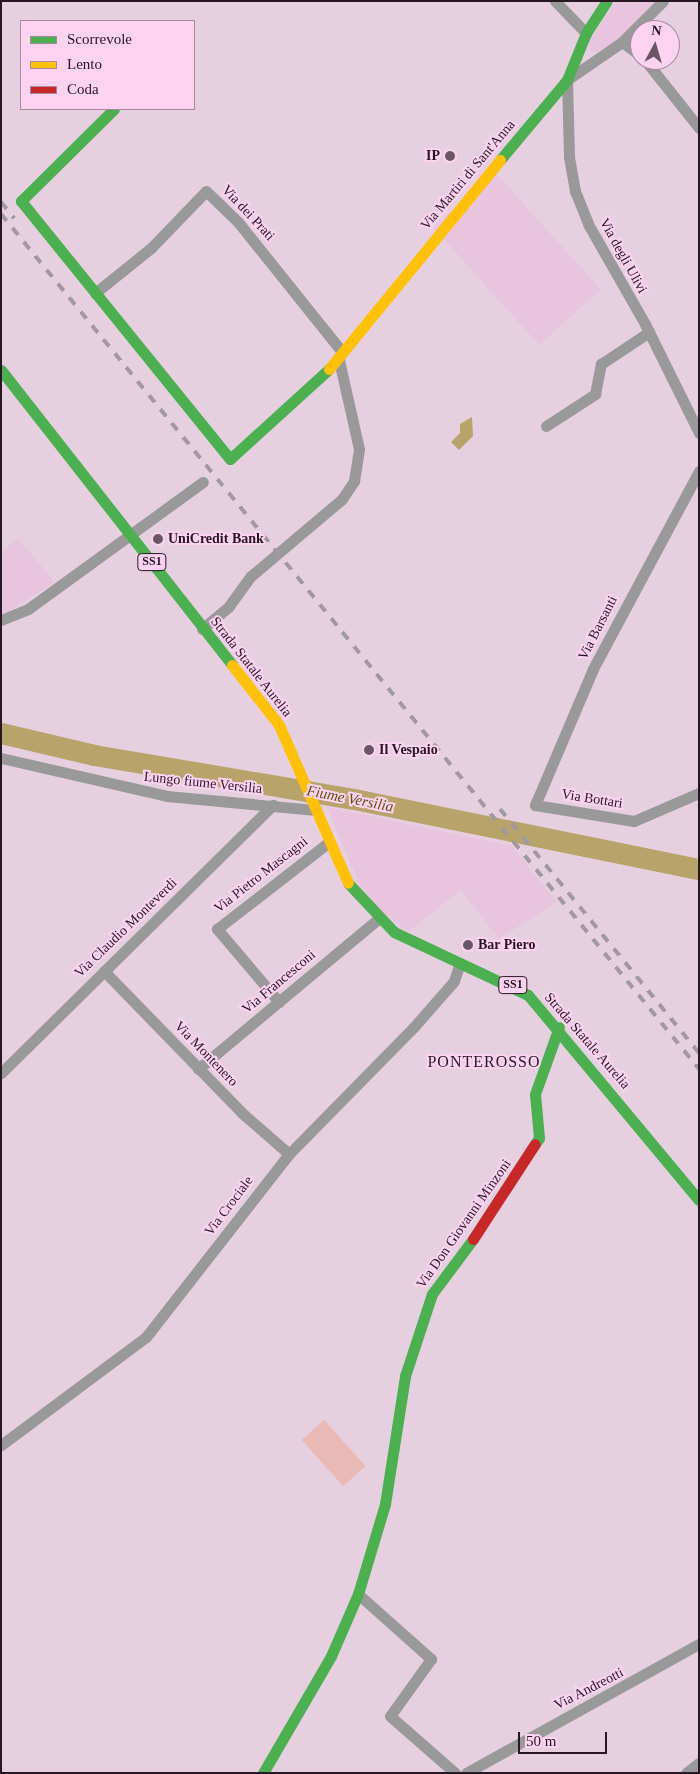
<!DOCTYPE html>
<html>
<head>
<meta charset="utf-8">
<style>
  body { margin:0 }
  #map { position:relative; width:700px; height:1774px; overflow:hidden; background:#e6d0e0; font-family:"Times New Roman",serif }
  div>[style] { position:absolute }
  .built>* { inset:0; background:#e9c4df; transform-origin:0 0 }
  .green>* { inset:0; background:#e9b9b5; transform-origin:0 0 }
  .water>* { inset:0; background:#b8a46b }
  .river>* { height:21px; margin:-10.5px; padding:0 10.5px; transform-origin:10.5px; border-radius:10.5px; background:#b8a46b }
  .street>* { height:11px; margin:-5.5px; padding:0 5.5px; transform-origin:5.5px; border-radius:5.5px; background:#9a999a }
  .fast>* { height:11px; margin:-5.5px; padding:0 5.5px; transform-origin:5.5px; border-radius:5.5px; background:#4caf50 }
  .slow>* { height:11px; margin:-5.5px; padding:0 5.5px; transform-origin:5.5px; border-radius:5.5px; background:#ffc107 }
  .jam>* { height:11px; margin:-5.5px; padding:0 5.5px; transform-origin:5.5px; border-radius:5.5px; background:#c62828 }
  .rail>* { height:4px; margin-top:-2px; transform-origin:0; background:repeating-linear-gradient(90deg,#a2999f 0 9px,transparent 0 18px) }
  .dots>* { width:14px; height:14px; translate:-50% -50%; box-sizing:border-box; border:2px solid #fed3f2; border-radius:50% }
  span { translate:-50% -50%; white-space:nowrap; text-align:center; line-height:1.15; -webkit-text-stroke:4px #fed3f2; paint-order:stroke }
  .shield-label span { padding:1px 4px; background:#fed3f2; border:1px solid; border-radius:4px; -webkit-text-stroke-width:0 }
  .shield-label { font-size:12px; color:#261722; font-weight:700 }
  .poi-label { font-size:14px; color:#261722; font-weight:700 }
  .right { translate:-100% -50%; text-align:right }
  .left { translate:0 -50%; text-align:left }
  .street-label { font-size:14px; color:#261722 }
  .water-label { font-size:15px; color:#5e500c; font-style:italic }
  .quarter-label { font-size:16px; color:#261722; letter-spacing:1px }
  .frame { position:absolute; inset:0; border:2px solid #261722; pointer-events:none }
  .legend { position:absolute; left:20px; top:20px; width:175px; height:90px; box-sizing:border-box; background:#fed3f2; border:1px solid #a8889f; margin:0; padding:6px 9px; list-style:none; font-size:15px; color:#261722 }
  .legend li { display:flex; align-items:center; gap:10px; height:25px }
  .legend b { width:25px; border:1px solid #a8889f }
  .north { position:absolute; left:630px; top:20px; width:50px; height:50px; box-sizing:border-box; background:#fed3f2; border:1px solid #a8889f; border-radius:50%; rotate:6deg; font-size:14px; font-weight:700; line-height:20px; text-align:center; color:#261722 }
  .north::after { content:''; display:block; margin:auto; width:18px; height:22px; background:#695864; clip-path:polygon(50% 0,100% 100%,50% 72%,0 100%) }
  .scale { position:absolute; left:518px; top:1732px; width:89px; height:22px; box-sizing:border-box; border:2px solid #261722; border-top:0; padding-left:6px; font-size:15px; line-height:18px; white-space:nowrap; color:#261722; -webkit-text-stroke:4px #fed3f2; paint-order:stroke }
</style>
</head>
<body>
<div id="map">
  <div class="built">
    <i style="clip-path:polygon(616px 1px,659px 1px,613px 43px,594px 53px,589px 50px,588px 43px)"></i>
    <i style="left:495px;top:172px;width:158px;height:83px;rotate:48deg"></i>
    <i style="clip-path:polygon(18px 538px,55px 582px,1px 616px,1px 552px)"></i>
    <i style="clip-path:polygon(327px 807px,512px 846px,556px 902px,499px 939px,461px 890px,408px 932px,378px 909px,359px 883px)"></i>
  </div>
  <div class="green">
    <i style="left:324px;top:1420px;width:62px;height:30px;rotate:48deg"></i>
  </div>
  <div class="water">
    <i style="clip-path:polygon(472px 417px,473px 436px,459px 450px,451px 442px,460px 433px,460px 424px)"></i>
  </div>
  <div class="river">
    <i style="left:1px;top:733px;width:96px;rotate:13.3deg"></i>
    <i style="left:94px;top:755px;width:264px;rotate:9.6deg"></i>
    <i style="left:354px;top:799px;width:352px;rotate:11.5deg"></i>
  </div>
  <div class="street">
    <i style="left:555px;top:1px;width:45px;rotate:45.9deg"></i>
    <i style="left:663px;top:1px;width:58px;rotate:135deg"></i>
    <i style="left:622px;top:42px;width:67px;rotate:145.4deg"></i>
    <i style="left:567px;top:80px;width:77px;rotate:88.5deg"></i>
    <i style="left:569px;top:157px;width:35px;rotate:80deg"></i>
    <i style="left:575px;top:191px;width:35px;rotate:68deg"></i>
    <i style="left:588px;top:224px;width:115px;rotate:60.3deg"></i>
    <i style="left:645px;top:324px;width:122px;rotate:63.6deg"></i>
    <i style="left:622px;top:42px;width:22px;rotate:36deg"></i>
    <i style="left:645px;top:60px;width:87px;rotate:51.5deg"></i>
    <i style="left:95px;top:293px;width:72px;rotate:-38.8deg"></i>
    <i style="left:151px;top:248px;width:79px;rotate:-46deg"></i>
    <i style="left:206px;top:191px;width:45px;rotate:44.1deg"></i>
    <i style="left:238px;top:222px;width:166px;rotate:51.3deg"></i>
    <i style="left:546px;top:426px;width:59px;rotate:-33.1deg"></i>
    <i style="left:595px;top:394px;width:31px;rotate:-79deg"></i>
    <i style="left:601px;top:364px;width:58px;rotate:-33.7deg"></i>
    <i style="left:699px;top:471px;width:225px;rotate:118.2deg"></i>
    <i style="left:593px;top:669px;width:148px;rotate:113.1deg"></i>
    <i style="left:535px;top:805px;width:100px;rotate:9.2deg"></i>
    <i style="left:634px;top:821px;width:71px;rotate:-23.3deg"></i>
    <i style="left:1px;top:620px;width:29px;rotate:-22deg"></i>
    <i style="left:28px;top:609px;width:216px;rotate:-36deg"></i>
    <i style="left:202px;top:629px;width:35px;rotate:-40deg"></i>
    <i style="left:229px;top:606px;width:37px;rotate:-54deg"></i>
    <i style="left:251px;top:576px;width:119px;rotate:-40.2deg"></i>
    <i style="left:342px;top:499px;width:22px;rotate:-56deg"></i>
    <i style="left:354px;top:481px;width:32px;rotate:-81deg"></i>
    <i style="left:359px;top:449px;width:91px;rotate:-102.7deg"></i>
    <i style="left:1px;top:758px;width:170px;rotate:12.9deg"></i>
    <i style="left:167px;top:796px;width:150px;rotate:5.4deg"></i>
    <i style="left:104px;top:971px;width:198px;rotate:45.8deg"></i>
    <i style="left:242px;top:1113px;width:62px;rotate:41.1deg"></i>
    <i style="left:279px;top:1002px;width:96px;rotate:-130.3deg"></i>
    <i style="left:217px;top:929px;width:142px;rotate:-37.8deg"></i>
    <i style="left:198px;top:1069px;width:236px;rotate:-39.8deg"></i>
    <i style="left:1px;top:1073px;width:382px;rotate:-44.6deg"></i>
    <i style="left:1px;top:1445px;width:181px;rotate:-36.7deg"></i>
    <i style="left:146px;top:1337px;width:232px;rotate:-52deg"></i>
    <i style="left:289px;top:1154px;width:177px;rotate:-45.5deg"></i>
    <i style="left:413px;top:1028px;width:62px;rotate:-48.9deg"></i>
    <i style="left:454px;top:981px;width:19px;rotate:-72deg"></i>
    <i style="left:358px;top:1594px;width:98px;rotate:41.7deg"></i>
    <i style="left:431px;top:1659px;width:70px;rotate:125.7deg"></i>
    <i style="left:390px;top:1716px;width:86px;rotate:41.2deg"></i>
    <i style="left:466px;top:1773px;width:266px;rotate:-29deg"></i>
    <i style="left:686px;top:1773px;width:16px;rotate:-38deg"></i>
  </div>
  <div class="fast">
    <i style="left:114px;top:109px;width:131px;rotate:135.3deg"></i>
    <i style="left:21px;top:201px;width:332px;rotate:51deg"></i>
    <i style="left:230px;top:459px;width:134px;rotate:-42.3deg"></i>
    <i style="left:500px;top:160px;width:104px;rotate:-50.1deg"></i>
    <i style="left:567px;top:80px;width:51px;rotate:-68deg"></i>
    <i style="left:586px;top:33px;width:38px;rotate:-57deg"></i>
    <i style="left:1px;top:370px;width:375px;rotate:51.9deg"></i>
    <i style="left:348px;top:883px;width:67px;rotate:46.8deg"></i>
    <i style="left:394px;top:932px;width:148px;rotate:25.2deg"></i>
    <i style="left:528px;top:995px;width:267px;rotate:50.2deg"></i>
    <i style="left:535px;top:1144px;width:7px;rotate:-56deg"></i>
    <i style="left:539px;top:1138px;width:44px;rotate:-95.2deg"></i>
    <i style="left:535px;top:1094px;width:71px;rotate:-70.3deg"></i>
    <i style="left:263px;top:1773px;width:135px;rotate:-59.8deg"></i>
    <i style="left:331px;top:1656px;width:68px;rotate:-66.5deg"></i>
    <i style="left:358px;top:1594px;width:94px;rotate:-73.3deg"></i>
    <i style="left:385px;top:1504px;width:130px;rotate:-81.1deg"></i>
    <i style="left:405px;top:1376px;width:86px;rotate:-71.8deg"></i>
    <i style="left:432px;top:1294px;width:69px;rotate:-53.3deg"></i>
  </div>
  <div class="slow">
    <i style="left:329px;top:369px;width:270px;rotate:-50.7deg"></i>
    <i style="left:232px;top:665px;width:76px;rotate:51.9deg"></i>
    <i style="left:279px;top:725px;width:172px;rotate:66.4deg"></i>
  </div>
  <div class="jam">
    <i style="left:473px;top:1239px;width:113px;rotate:-56.9deg"></i>
  </div>
  <div class="rail">
    <i style="left:1px;top:202px;width:21px;rotate:51deg"></i>
    <i style="left:1px;top:214px;width:1104px;rotate:50.77deg"></i>
    <i style="left:500px;top:809px;width:315px;rotate:50.8deg"></i>
  </div>
  <div class="dots">
    <i style="left:450px;top:156px;background:#695864"></i>
    <i style="left:158px;top:539px;background:#695864"></i>
    <i style="left:369px;top:750px;background:#695864"></i>
    <i style="left:468px;top:945px;background:#695864"></i>
  </div>
  <div class="shield-label">
    <span style="left:152px;top:562px">SS1</span>
    <span style="left:513px;top:985px">SS1</span>
  </div>
  <div class="poi-label">
    <span class="right" style="left:440px;top:156px">IP</span>
    <span class="left" style="left:168px;top:539px">UniCredit Bank</span>
    <span class="left" style="left:379px;top:750px">Il Vespaio</span>
    <span class="left" style="left:478px;top:945px">Bar Piero</span>
  </div>
  <div class="street-label">
    <span style="left:468px;top:175px;rotate:-50deg">Via Martiri di Sant'Anna</span>
    <span style="left:248px;top:213px;rotate:47deg">Via dei Prati</span>
    <span style="left:623px;top:256px;rotate:61deg">Via degli Ulivi</span>
    <span style="left:598px;top:628px;rotate:-63deg">Via Barsanti</span>
    <span style="left:251px;top:667px;rotate:52deg">Strada Statale Aurelia</span>
    <span style="left:203px;top:783px;rotate:6deg">Lungo fiume Versilia</span>
    <span style="left:592px;top:799px;rotate:9deg">Via Bottari</span>
    <span style="left:261px;top:875px;rotate:-38deg">Via Pietro Mascagni</span>
    <span style="left:126px;top:928px;rotate:-44deg">Via Claudio Monteverdi</span>
    <span style="left:279px;top:982px;rotate:-40deg">Via Francesconi</span>
    <span style="left:587px;top:1041px;rotate:49deg">Strada Statale Aurelia</span>
    <span style="left:206px;top:1054px;rotate:46deg">Via Montenero</span>
    <span style="left:229px;top:1206px;rotate:-53deg">Via Crociale</span>
    <span style="left:464px;top:1224px;rotate:-55deg">Via Don Giovanni Minzoni</span>
    <span style="left:589px;top:1689px;rotate:-27deg">Via Andreotti</span>
  </div>
  <div class="water-label">
    <span style="left:350px;top:799px;rotate:11deg">Fiume Versilia</span>
  </div>
  <div class="quarter-label">
    <span style="left:484px;top:1062px">PONTEROSSO</span>
  </div>
  <div class="frame"></div>
  <ul class="legend">
  <li><b style="height:6px;background:#4caf50"></b>Scorrevole</li>
  <li><b style="height:6px;background:#ffc107"></b>Lento</li>
  <li><b style="height:6px;background:#c62828"></b>Coda</li>
  </ul>
  <div class="north">N</div>
  <div class="scale">50 m</div>
</div>
</body>
</html>
